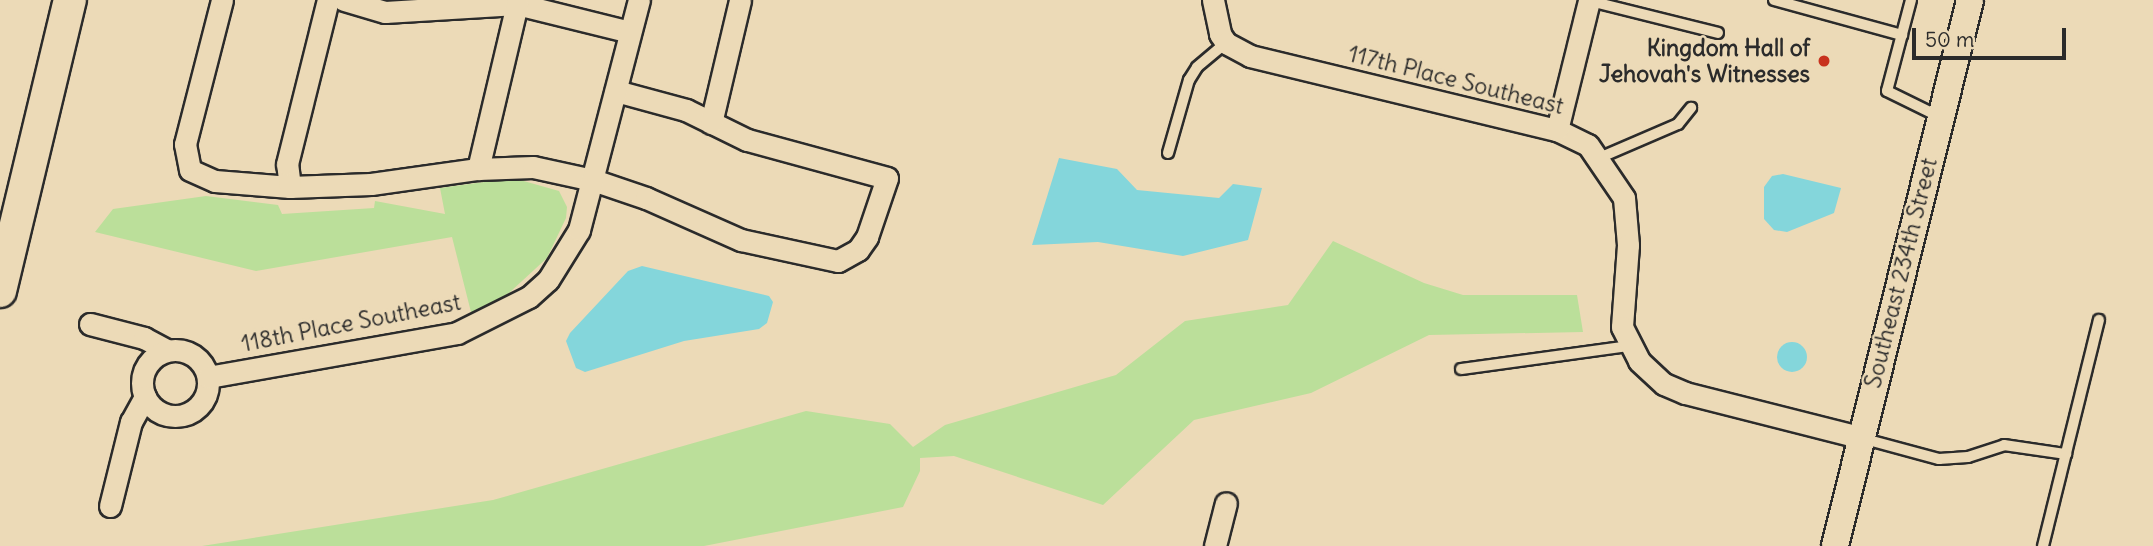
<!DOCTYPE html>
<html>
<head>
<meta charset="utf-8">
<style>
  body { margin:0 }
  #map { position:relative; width:2153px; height:546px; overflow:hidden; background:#ecdab7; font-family:Delius,sans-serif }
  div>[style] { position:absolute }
  .green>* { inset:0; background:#bbdf9a }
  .water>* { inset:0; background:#84d6db }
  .round { border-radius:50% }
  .roads { filter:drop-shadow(2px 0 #2b2b2b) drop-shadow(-2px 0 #2b2b2b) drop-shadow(0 2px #2b2b2b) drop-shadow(0 -2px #2b2b2b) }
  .service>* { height:10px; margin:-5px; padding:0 5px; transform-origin:5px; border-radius:5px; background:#ecdab7 }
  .minor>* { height:21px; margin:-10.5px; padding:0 10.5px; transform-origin:10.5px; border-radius:10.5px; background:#ecdab7 }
  .minor>.ring { margin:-10.5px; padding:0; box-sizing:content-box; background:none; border:21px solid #ecdab7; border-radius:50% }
  .tertiary>* { height:26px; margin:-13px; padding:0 13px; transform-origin:13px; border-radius:13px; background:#ecdab7 }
  .secondary>* { height:32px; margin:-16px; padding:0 16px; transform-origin:16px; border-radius:16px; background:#ecdab7 }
  .dots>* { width:19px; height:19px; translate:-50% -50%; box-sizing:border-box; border:4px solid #ecdab7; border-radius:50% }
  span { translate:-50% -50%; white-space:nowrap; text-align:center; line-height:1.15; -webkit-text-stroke:5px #ecdab7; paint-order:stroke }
  .poi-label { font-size:23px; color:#2b2b2b; font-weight:700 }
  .right { translate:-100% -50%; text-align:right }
  .street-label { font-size:23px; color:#2b2b2b }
  .scale { position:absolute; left:1912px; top:28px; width:154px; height:32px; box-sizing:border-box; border:4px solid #2b2b2b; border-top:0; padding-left:9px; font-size:21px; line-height:24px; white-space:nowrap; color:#2b2b2b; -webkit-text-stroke:5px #ecdab7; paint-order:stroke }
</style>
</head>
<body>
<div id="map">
  <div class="green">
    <i style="clip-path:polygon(513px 178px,559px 191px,567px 207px,566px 218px,547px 258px,509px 293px,472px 316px,452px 237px,256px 271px,95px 232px,113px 209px,206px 196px,278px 205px,282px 214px,374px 208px,375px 201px,445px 214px,440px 188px)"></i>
    <i style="clip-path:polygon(1333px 241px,1424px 283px,1463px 295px,1577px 295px,1583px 332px,1429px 335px,1311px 393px,1194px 420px,1103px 505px,954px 456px,920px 458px,920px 471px,903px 507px,704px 546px,202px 546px,493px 500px,806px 411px,890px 424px,913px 447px,945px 425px,1116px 375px,1185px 321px,1288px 305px)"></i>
  </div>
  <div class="water">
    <i style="clip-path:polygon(1059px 158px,1117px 169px,1137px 190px,1219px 198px,1233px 184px,1262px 188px,1248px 240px,1183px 256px,1098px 242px,1032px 245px)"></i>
    <i style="clip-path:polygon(1783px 174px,1841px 188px,1834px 213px,1787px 232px,1774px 230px,1764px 219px,1764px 187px,1772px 176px)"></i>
    <i style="clip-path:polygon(642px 266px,769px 296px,773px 302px,767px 323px,759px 329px,684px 341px,585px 372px,576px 368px,566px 341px,570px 333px,628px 271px)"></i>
    <i class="round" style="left:1777px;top:342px;width:30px;height:30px"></i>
  </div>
  <div class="roads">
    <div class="service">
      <i style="left:1586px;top:0;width:136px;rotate:14deg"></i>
      <i style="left:1774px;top:0;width:133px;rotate:15.3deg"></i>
      <i style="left:1911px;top:0;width:94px;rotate:104.8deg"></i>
      <i style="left:1887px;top:91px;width:59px;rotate:26.1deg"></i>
      <i style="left:1168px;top:153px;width:76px;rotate:-74deg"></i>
      <i style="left:1189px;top:80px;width:15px;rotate:-58deg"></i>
      <i style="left:1197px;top:67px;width:38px;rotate:-40deg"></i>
      <i style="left:1599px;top:158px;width:86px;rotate:-23.3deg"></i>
      <i style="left:1678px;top:124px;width:21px;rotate:-51deg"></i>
      <i style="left:1461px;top:369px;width:169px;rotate:-7.8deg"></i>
      <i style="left:1861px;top:438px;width:81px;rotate:15.1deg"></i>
      <i style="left:1939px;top:459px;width:29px;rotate:-4deg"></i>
      <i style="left:1968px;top:457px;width:38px;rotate:-18deg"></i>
      <i style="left:2004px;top:445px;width:63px;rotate:8.3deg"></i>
      <i style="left:2043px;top:546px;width:233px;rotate:-76.1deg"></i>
    </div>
    <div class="minor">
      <i style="left:222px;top:0;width:149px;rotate:104.4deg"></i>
      <i style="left:185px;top:144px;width:26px;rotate:79deg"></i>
      <i style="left:190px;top:170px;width:27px;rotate:24deg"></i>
      <i style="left:215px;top:181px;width:75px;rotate:4.6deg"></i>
      <i style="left:290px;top:187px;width:81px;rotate:-2.1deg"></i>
      <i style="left:371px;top:184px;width:108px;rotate:-8deg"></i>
      <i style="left:478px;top:169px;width:55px;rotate:-2.1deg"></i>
      <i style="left:533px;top:167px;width:61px;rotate:12.2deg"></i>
      <i style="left:593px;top:180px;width:56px;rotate:18.8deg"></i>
      <i style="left:646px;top:198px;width:104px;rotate:23.9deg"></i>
      <i style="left:741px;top:240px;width:99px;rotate:12.2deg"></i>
      <i style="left:838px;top:261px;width:23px;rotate:-29deg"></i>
      <i style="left:858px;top:250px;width:16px;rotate:-55deg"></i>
      <i style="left:867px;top:237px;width:62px;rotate:-71.3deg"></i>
      <i style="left:887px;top:178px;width:145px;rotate:-164.8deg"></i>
      <i style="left:747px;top:140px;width:68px;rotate:-153.8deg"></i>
      <i style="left:686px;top:110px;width:73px;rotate:-164.8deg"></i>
      <i style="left:344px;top:0;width:43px;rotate:16.3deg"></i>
      <i style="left:385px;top:12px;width:132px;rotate:-3.5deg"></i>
      <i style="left:517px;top:4px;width:116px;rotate:13.9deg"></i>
      <i style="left:1213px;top:0;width:35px;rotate:78deg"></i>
      <i style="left:1220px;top:34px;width:11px;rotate:56deg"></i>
      <i style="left:1226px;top:43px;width:27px;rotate:28deg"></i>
      <i style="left:1250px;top:56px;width:316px;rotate:13.6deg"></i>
      <i style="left:1557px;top:130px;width:34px;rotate:26deg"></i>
      <i style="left:1588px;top:145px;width:64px;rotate:55.8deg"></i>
      <i style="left:1624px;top:198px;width:47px;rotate:85.1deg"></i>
      <i style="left:1628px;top:245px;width:82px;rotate:94.2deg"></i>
      <i style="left:1622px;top:327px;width:38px;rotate:63deg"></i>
      <i style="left:1639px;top:361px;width:34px;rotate:43deg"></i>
      <i style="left:1664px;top:384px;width:23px;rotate:23deg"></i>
      <i style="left:1685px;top:393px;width:179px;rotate:14.2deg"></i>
      <i style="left:711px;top:123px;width:126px;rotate:-76.7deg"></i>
      <i style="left:1557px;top:130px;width:133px;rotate:-76.1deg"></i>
      <i style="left:478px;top:169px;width:170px;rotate:-76.7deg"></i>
      <i style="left:290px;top:187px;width:23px;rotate:-97deg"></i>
      <i style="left:287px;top:164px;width:169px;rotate:-76deg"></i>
      <i style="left:90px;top:324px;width:56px;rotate:14.5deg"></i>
      <i style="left:144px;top:338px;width:26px;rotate:28deg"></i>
      <i class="ring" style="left:142px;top:350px;width:45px;height:45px"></i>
      <i style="left:208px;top:377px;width:253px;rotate:-10deg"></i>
      <i style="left:457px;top:333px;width:80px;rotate:-26.6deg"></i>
      <i style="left:529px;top:297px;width:25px;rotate:-42deg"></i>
      <i style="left:548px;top:280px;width:59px;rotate:-58.2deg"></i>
      <i style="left:579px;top:230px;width:238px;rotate:-75.4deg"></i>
      <i style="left:110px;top:506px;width:87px;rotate:-76deg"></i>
      <i style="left:131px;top:422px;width:29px;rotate:-61deg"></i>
      <i style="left:1215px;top:546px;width:44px;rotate:-75.7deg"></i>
    </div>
    <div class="tertiary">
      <i style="left:1835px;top:546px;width:562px;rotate:-76.11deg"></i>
    </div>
    <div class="secondary">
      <i style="left:0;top:291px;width:299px;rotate:-76.5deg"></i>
    </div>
  </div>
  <div class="dots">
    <i style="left:1824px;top:61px;background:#c8321e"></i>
  </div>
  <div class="poi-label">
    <span class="right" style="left:1810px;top:61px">Kingdom Hall of<br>Jehovah's Witnesses</span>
  </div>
  <div class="street-label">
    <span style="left:1456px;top:80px;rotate:14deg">117th Place Southeast</span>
    <span style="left:1901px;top:273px;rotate:-76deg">Southeast 234th Street</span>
    <span style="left:351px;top:323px;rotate:-11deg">118th Place Southeast</span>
  </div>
  <div class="scale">50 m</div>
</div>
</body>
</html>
